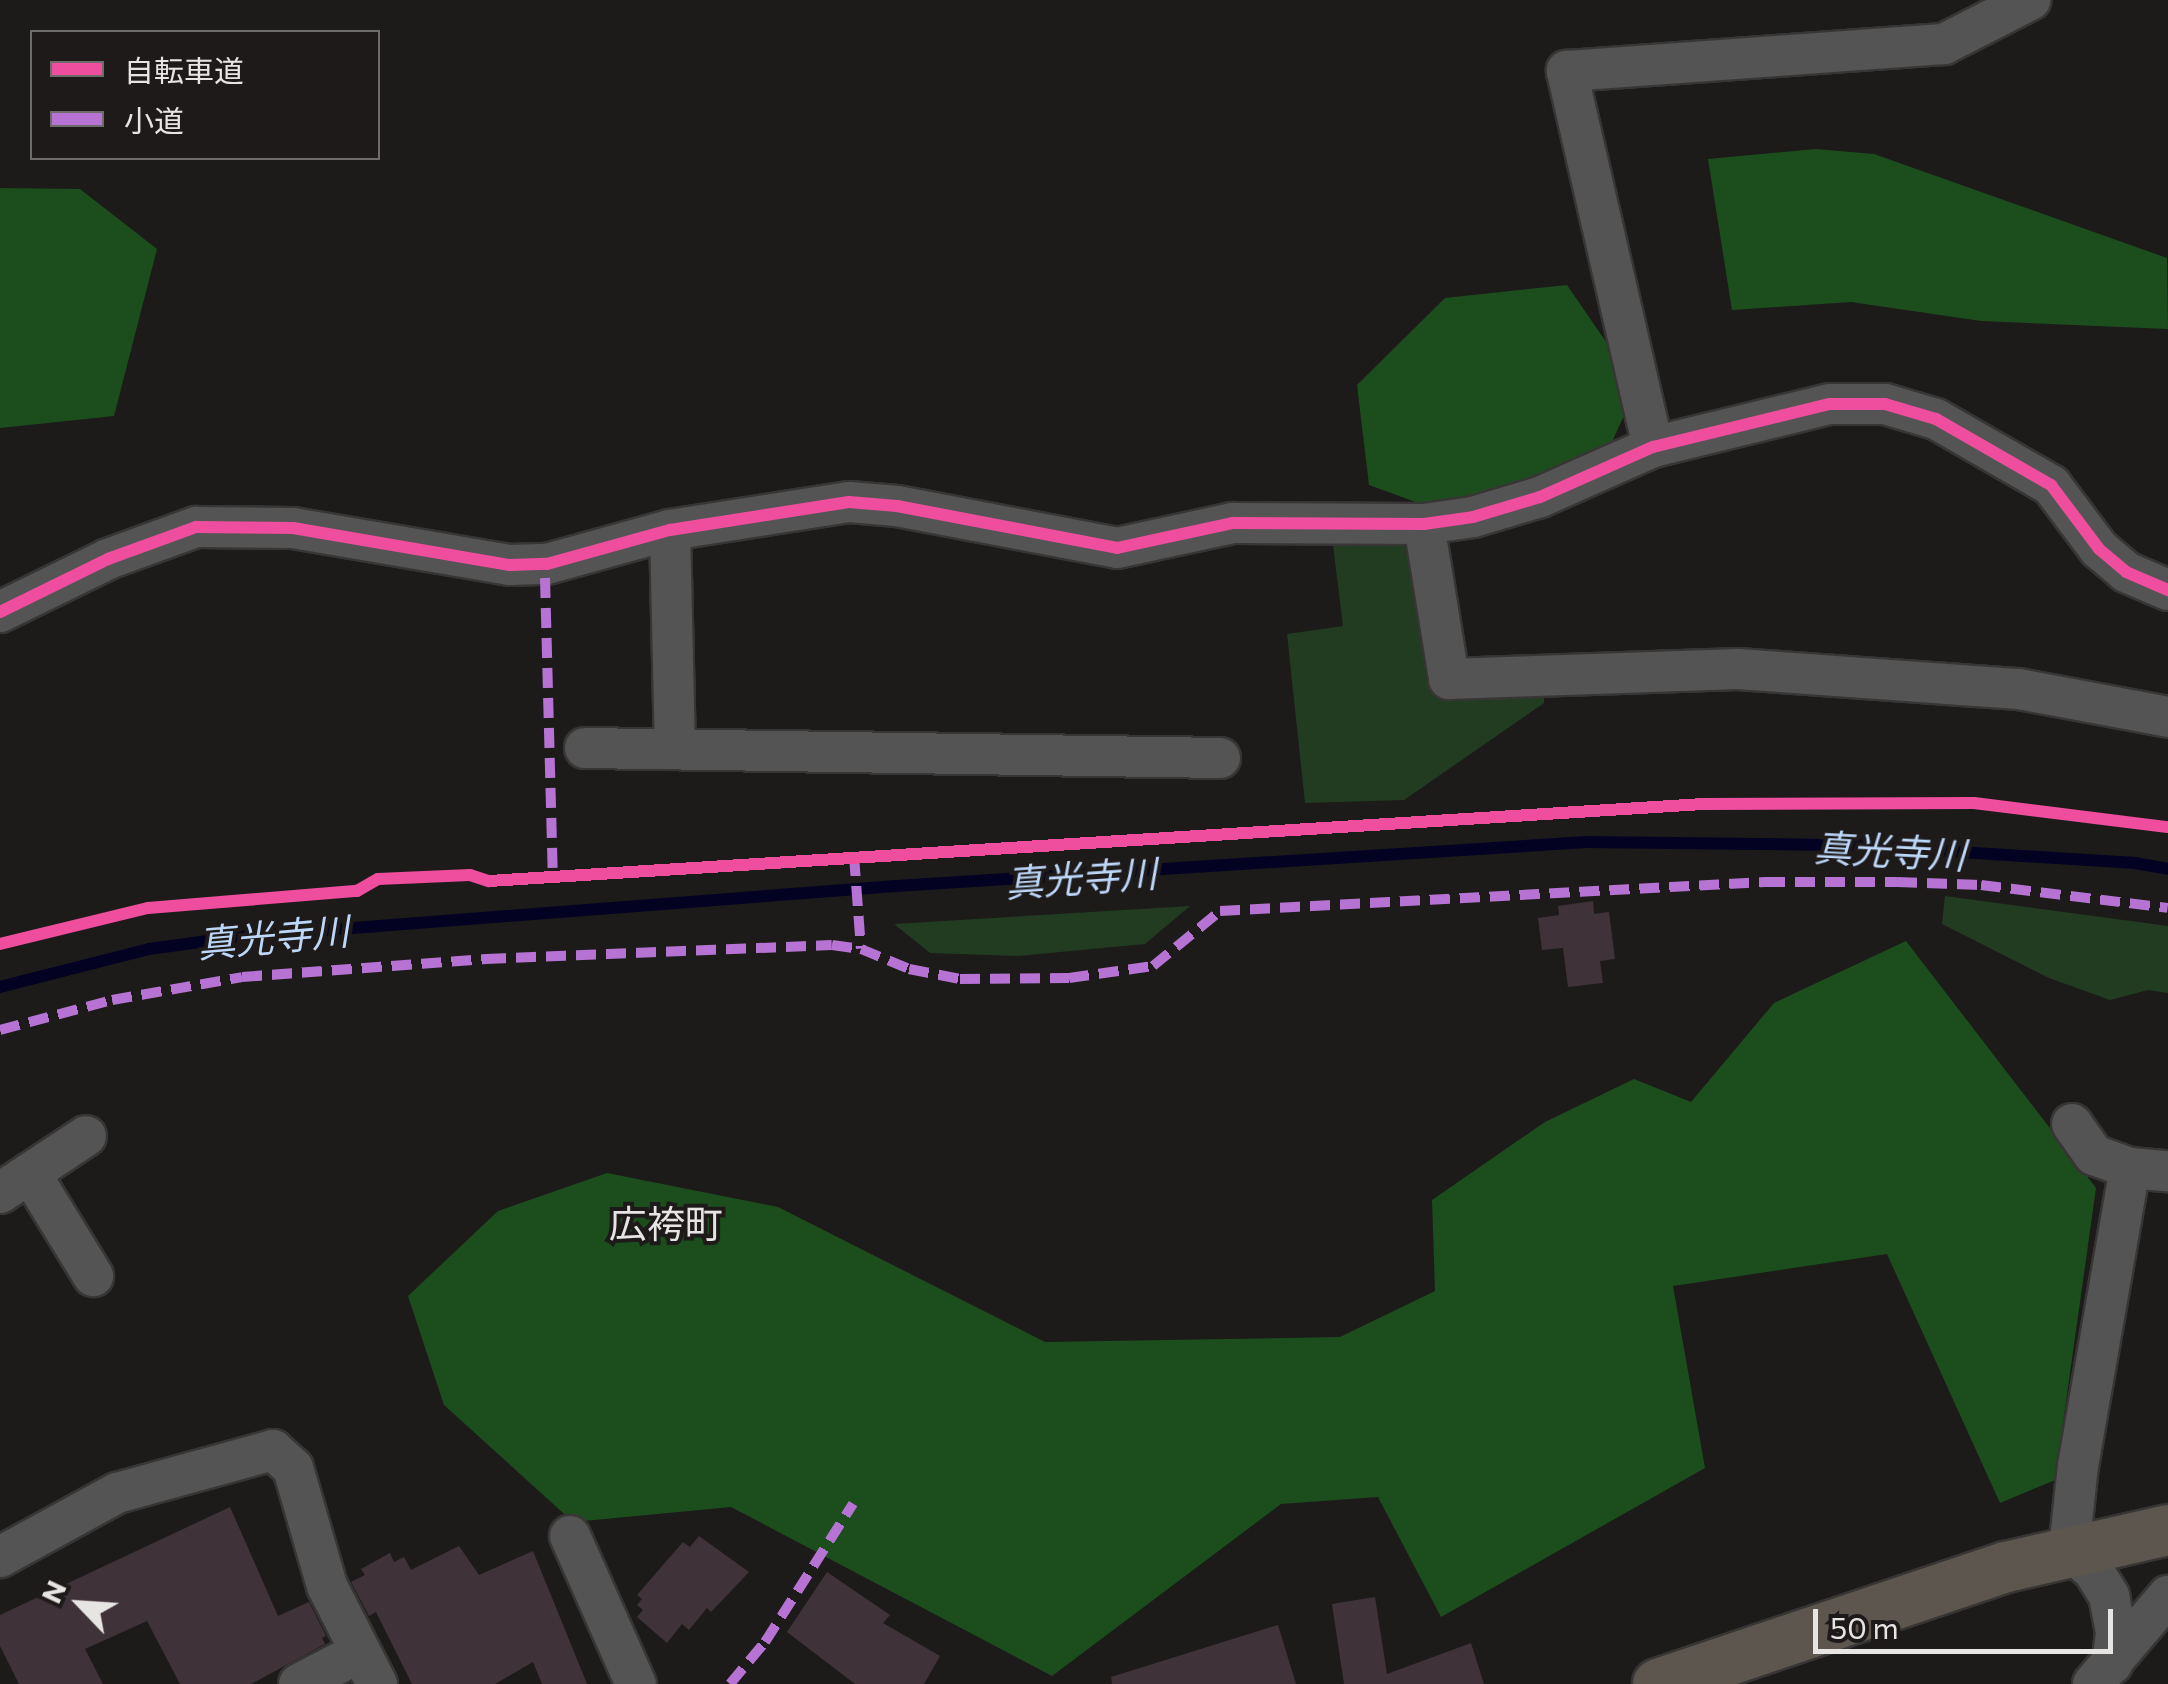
<!DOCTYPE html>
<html>
<head>
<meta charset="utf-8">
<style>
  body { margin:0 }
  #map { position:relative; width:2168px; height:1684px; overflow:hidden; background:#1c1b1a; font-family:Commissioner,"Noto Sans JP",sans-serif }
  div>[style] { position:absolute }
  .green>* { inset:0; background:#213c20 }
  .forest>* { inset:0; background:#1b4e1c }
  .stream>* { height:12px; margin:-6px; padding:0 6px; transform-origin:6px; border-radius:6px; background:#030223 }
  .building>* { inset:0; background:#403239 }
  .roads { filter:drop-shadow(2px 0 #373635) drop-shadow(-2px 0 #373635) drop-shadow(0 2px #373635) drop-shadow(0 -2px #373635) }
  .minor>* { height:40px; margin:-20px; padding:0 20px; transform-origin:20px; border-radius:20px; background:#555454 }
  .major>* { height:50px; margin:-25px; padding:0 25px; transform-origin:25px; border-radius:25px; background:#5c564f }
  .quiet>* { height:10px; margin-top:-5px; transform-origin:0; background:repeating-linear-gradient(90deg,#b673d3 0 20px,transparent 0 30px) }
  .cycleway>* { height:12px; margin:-6px; padding:0 6px; transform-origin:6px; border-radius:6px; background:#ef4d9e }
  span { translate:-50% -50%; white-space:nowrap; text-align:center; line-height:1.15; -webkit-text-stroke:8px #1d1a19; paint-order:stroke }
  .water-label { font-size:38px; color:#bdd7f9; font-style:italic }
  .neighbourhood-label { font-size:38px; color:#e7e5e4 }
  .legend { position:absolute; left:30px; top:30px; width:350px; height:130px; box-sizing:border-box; background:#1d1a19; border:2px solid #6e6b6a; margin:0; padding:12px 18px; list-style:none; font-size:30px; color:#e7e5e4 }
  .legend li { display:flex; align-items:center; gap:20px; height:50px }
  .legend b { width:50px; border:2px solid #6e6b6a }
  .north { position:absolute; left:30px; top:1554px; width:100px; height:100px; -webkit-text-stroke:8px #1d1a19; paint-order:stroke; rotate:295deg; font-size:28px; font-weight:700; line-height:40px; text-align:center; color:#e7e5e4 }
  .north::after { content:''; display:block; margin:auto; width:35px; height:45px; background:#e7e5e4; clip-path:polygon(50% 0,100% 100%,50% 72%,0 100%) }
  .scale { position:absolute; left:1813px; top:1609px; width:300px; height:45px; box-sizing:border-box; border:5px solid #e7e5e4; border-top:0; padding-left:12px; font-size:30px; line-height:35px; white-space:nowrap; color:#e7e5e4; -webkit-text-stroke:8px #1d1a19; paint-order:stroke }
</style>
</head>
<body>
<div id="map">
  <div class="green">
    <i style="clip-path:polygon(1332px 537px,1403px 538px,1436px 693px,1544px 687px,1544px 703px,1404px 800px,1305px 803px,1287px 634px,1343px 626px)"></i>
    <i style="clip-path:polygon(1945px 896px,2168px 926px,2168px 993px,2148px 990px,2110px 1000px,2049px 978px,1942px 924px)"></i>
    <i style="clip-path:polygon(1190px 906px,1145px 944px,1018px 956px,930px 953px,894px 924px)"></i>
  </div>
  <div class="forest">
    <i style="clip-path:polygon(1816px 149px,1874px 154px,2167px 258px,2168px 329px,1981px 321px,1851px 302px,1732px 310px,1708px 159px)"></i>
    <i style="clip-path:polygon(0 188px,80px 189px,157px 249px,114px 416px,0 428px)"></i>
    <i style="clip-path:polygon(1567px 285px,1637px 387px,1606px 455px,1479px 525px,1369px 485px,1357px 385px,1445px 298px)"></i>
    <i style="clip-path:polygon(1906px 941px,2096px 1188px,2055px 1480px,2000px 1503px,1887px 1254px,1673px 1286px,1705px 1468px,1441px 1617px,1378px 1497px,1281px 1504px,1052px 1676px,731px 1507px,573px 1522px,444px 1405px,408px 1296px,498px 1211px,607px 1173px,778px 1207px,1045px 1342px,1340px 1337px,1435px 1291px,1432px 1200px,1545px 1122px,1634px 1079px,1691px 1102px,1774px 1003px)"></i>
  </div>
  <div class="stream">
    <i style="left:0;top:987px;width:154px;rotate:-14.3deg"></i>
    <i style="left:149px;top:949px;width:89px;rotate:-7.8deg"></i>
    <i style="left:237px;top:937px;width:661px;rotate:-4.43deg"></i>
    <i style="left:896px;top:886px;width:692px;rotate:-3.64deg"></i>
    <i style="left:1587px;top:842px;width:262px;rotate:0.7deg"></i>
    <i style="left:1849px;top:845px;width:287px;rotate:3.6deg"></i>
    <i style="left:2135px;top:863px;width:34px;rotate:10deg"></i>
  </div>
  <div class="building">
    <i style="clip-path:polygon(1593px 901px,1594px 914px,1609px 912px,1615px 959px,1600px 961px,1603px 983px,1568px 987px,1563px 948px,1542px 950px,1538px 918px,1559px 915px,1558px 906px)"></i>
    <i style="clip-path:polygon(230px 1507px,278px 1616px,309px 1602px,326px 1636px,322px 1638px,325px 1644px,251px 1684px,180px 1684px,147px 1621px,85px 1649px,103px 1684px,19px 1684px,0 1646px,0 1615px)"></i>
    <i style="clip-path:polygon(699px 1536px,749px 1572px,711px 1612px,707px 1608px,689px 1630px,682px 1624px,667px 1643px,637px 1617px,643px 1610px,637px 1605px,642px 1599px,637px 1595px,683px 1542px,690px 1547px)"></i>
    <i style="clip-path:polygon(459px 1546px,479px 1575px,533px 1551px,587px 1684px,542px 1684px,533px 1662px,495px 1684px,412px 1684px,376px 1612px,369px 1616px,351px 1582px,365px 1575px,361px 1569px,390px 1553px,394px 1562px,404px 1557px,411px 1570px)"></i>
    <i style="clip-path:polygon(827px 1572px,890px 1615px,883px 1623px,940px 1656px,924px 1684px,855px 1684px,787px 1632px)"></i>
    <i style="clip-path:polygon(1375px 1597px,1387px 1674px,1471px 1643px,1484px 1684px,1344px 1684px,1332px 1604px)"></i>
    <i style="clip-path:polygon(1278px 1625px,1296px 1684px,1112px 1684px,1111px 1677px)"></i>
  </div>
  <div class="roads">
    <div class="minor">
      <i style="left:1653px;top:447px;width:386px;rotate:-102.9deg"></i>
      <i style="left:1567px;top:71px;width:378px;rotate:-4.1deg"></i>
      <i style="left:1944px;top:44px;width:97px;rotate:-27.1deg"></i>
      <i style="left:1424px;top:524px;width:157px;rotate:80.8deg"></i>
      <i style="left:1449px;top:679px;width:289px;rotate:-2deg"></i>
      <i style="left:1738px;top:669px;width:282px;rotate:4.1deg"></i>
      <i style="left:2019px;top:689px;width:152px;rotate:10.6deg"></i>
      <i style="left:670px;top:530px;width:219px;rotate:88.7deg"></i>
      <i style="left:0;top:612px;width:120px;rotate:-26.1deg"></i>
      <i style="left:108px;top:559px;width:94px;rotate:-20deg"></i>
      <i style="left:196px;top:527px;width:97px;rotate:0.6deg"></i>
      <i style="left:293px;top:528px;width:220px;rotate:9.7deg"></i>
      <i style="left:510px;top:565px;width:37px;rotate:-2deg"></i>
      <i style="left:547px;top:564px;width:128px;rotate:-15.5deg"></i>
      <i style="left:670px;top:530px;width:181px;rotate:-8.9deg"></i>
      <i style="left:849px;top:502px;width:48px;rotate:4.8deg"></i>
      <i style="left:897px;top:506px;width:224px;rotate:10.8deg"></i>
      <i style="left:1117px;top:548px;width:119px;rotate:-12.2deg"></i>
      <i style="left:1233px;top:523px;width:191px;rotate:0.3deg"></i>
      <i style="left:1424px;top:524px;width:49px;rotate:-8.1deg"></i>
      <i style="left:1473px;top:517px;width:70px;rotate:-16.6deg"></i>
      <i style="left:1540px;top:497px;width:124px;rotate:-23.9deg"></i>
      <i style="left:1653px;top:447px;width:182px;rotate:-13.7deg"></i>
      <i style="left:1830px;top:404px;width:55px"></i>
      <i style="left:1885px;top:404px;width:53px;rotate:16.4deg"></i>
      <i style="left:1936px;top:419px;width:133px;rotate:29.9deg"></i>
      <i style="left:2051px;top:485px;width:80px;rotate:53.1deg"></i>
      <i style="left:2099px;top:549px;width:35px;rotate:40deg"></i>
      <i style="left:2126px;top:572px;width:46px;rotate:23.2deg"></i>
      <i style="left:585px;top:748px;width:635px;rotate:0.9deg"></i>
      <i style="left:2072px;top:1124px;width:38px;rotate:55deg"></i>
      <i style="left:2094px;top:1155px;width:38px;rotate:20deg"></i>
      <i style="left:2130px;top:1168px;width:302px;rotate:99.9deg"></i>
      <i style="left:2078px;top:1465px;width:85px;rotate:96deg"></i>
      <i style="left:2069px;top:1550px;width:31px;rotate:40deg"></i>
      <i style="left:2093px;top:1570px;width:31px;rotate:58deg"></i>
      <i style="left:2109px;top:1596px;width:38px;rotate:79deg"></i>
      <i style="left:2116px;top:1633px;width:31px;rotate:97deg"></i>
      <i style="left:2130px;top:1168px;width:38px;rotate:5deg"></i>
      <i style="left:30px;top:1173px;width:121px;rotate:58.5deg"></i>
      <i style="left:0;top:1193px;width:103px;rotate:-33.5deg"></i>
      <i style="left:570px;top:1536px;width:162px;rotate:66deg"></i>
      <i style="left:0;top:1557px;width:133px;rotate:-28.7deg"></i>
      <i style="left:117px;top:1493px;width:162px;rotate:-15.4deg"></i>
      <i style="left:273px;top:1450px;width:27px;rotate:42deg"></i>
      <i style="left:293px;top:1468px;width:123px;rotate:73.9deg"></i>
      <i style="left:327px;top:1586px;width:110px;rotate:63deg"></i>
      <i style="left:299px;top:1684px;width:69px;rotate:-27.7deg"></i>
      <i style="left:2093px;top:1684px;width:116px;rotate:-49.6deg"></i>
    </div>
    <div class="major">
      <i style="left:1658px;top:1684px;width:367px;rotate:-18.6deg"></i>
      <i style="left:2006px;top:1567px;width:166px;rotate:-12.9deg"></i>
    </div>
  </div>
  <div class="quiet">
    <i style="left:545px;top:578px;width:299px;rotate:88.5deg"></i>
    <i style="left:854px;top:856px;width:93px;rotate:85.7deg"></i>
    <i style="left:0;top:1030px;width:116px;rotate:-15deg"></i>
    <i style="left:112px;top:1000px;width:132px;rotate:-10deg"></i>
    <i style="left:242px;top:977px;width:245px;rotate:-4.2deg"></i>
    <i style="left:486px;top:959px;width:346px;rotate:-2.3deg"></i>
    <i style="left:832px;top:945px;width:29px;rotate:8deg"></i>
    <i style="left:861px;top:949px;width:52px;rotate:22.6deg"></i>
    <i style="left:909px;top:969px;width:52px;rotate:11.1deg"></i>
    <i style="left:960px;top:979px;width:109px;rotate:-0.5deg"></i>
    <i style="left:1069px;top:978px;width:85px;rotate:-8.1deg"></i>
    <i style="left:1153px;top:966px;width:87px;rotate:-39.4deg"></i>
    <i style="left:1220px;top:911px;width:546px;rotate:-3.05deg"></i>
    <i style="left:1765px;top:882px;width:132px"></i>
    <i style="left:1897px;top:882px;width:84px;rotate:2deg"></i>
    <i style="left:1981px;top:885px;width:188px;rotate:7deg"></i>
    <i style="left:730px;top:1684px;width:55px;rotate:-50.2deg"></i>
    <i style="left:765px;top:1642px;width:164px;rotate:-57.5deg"></i>
  </div>
  <div class="cycleway">
    <i style="left:0;top:612px;width:120px;rotate:-26.1deg"></i>
    <i style="left:108px;top:559px;width:94px;rotate:-20deg"></i>
    <i style="left:196px;top:527px;width:97px;rotate:0.6deg"></i>
    <i style="left:293px;top:528px;width:220px;rotate:9.7deg"></i>
    <i style="left:510px;top:565px;width:37px;rotate:-2deg"></i>
    <i style="left:547px;top:564px;width:128px;rotate:-15.5deg"></i>
    <i style="left:670px;top:530px;width:181px;rotate:-8.9deg"></i>
    <i style="left:849px;top:502px;width:48px;rotate:4.8deg"></i>
    <i style="left:897px;top:506px;width:224px;rotate:10.8deg"></i>
    <i style="left:1117px;top:548px;width:119px;rotate:-12.2deg"></i>
    <i style="left:1233px;top:523px;width:191px;rotate:0.3deg"></i>
    <i style="left:1424px;top:524px;width:49px;rotate:-8.1deg"></i>
    <i style="left:1473px;top:517px;width:70px;rotate:-16.6deg"></i>
    <i style="left:1540px;top:497px;width:124px;rotate:-23.9deg"></i>
    <i style="left:1653px;top:447px;width:182px;rotate:-13.7deg"></i>
    <i style="left:1830px;top:404px;width:55px"></i>
    <i style="left:1885px;top:404px;width:53px;rotate:16.4deg"></i>
    <i style="left:1936px;top:419px;width:133px;rotate:29.9deg"></i>
    <i style="left:2051px;top:485px;width:80px;rotate:53.1deg"></i>
    <i style="left:2099px;top:549px;width:35px;rotate:40deg"></i>
    <i style="left:2126px;top:572px;width:46px;rotate:23.2deg"></i>
    <i style="left:0;top:944px;width:152px;rotate:-13.7deg"></i>
    <i style="left:148px;top:908px;width:210px;rotate:-4.7deg"></i>
    <i style="left:357px;top:891px;width:24px;rotate:-30deg"></i>
    <i style="left:378px;top:879px;width:92px;rotate:-2.5deg"></i>
    <i style="left:470px;top:875px;width:20px;rotate:18deg"></i>
    <i style="left:489px;top:881px;width:1216px;rotate:-3.63deg"></i>
    <i style="left:1703px;top:804px;width:271px;rotate:-0.2deg"></i>
    <i style="left:1974px;top:803px;width:195px;rotate:7.1deg"></i>
  </div>
  <div class="water-label">
    <span style="left:1890px;top:850px;rotate:3deg">真光寺川</span>
    <span style="left:1081px;top:877px;rotate:-4deg">真光寺川</span>
    <span style="left:273px;top:936px;rotate:-5deg">真光寺川</span>
  </div>
  <div class="neighbourhood-label">
    <span style="left:666px;top:1223px">広袴町</span>
  </div>
  <ul class="legend">
  <li><b style="height:12px;background:#ef4d9e"></b>自転車道</li>
  <li><b style="height:12px;background:#b673d3"></b>小道</li>
  </ul>
  <div class="north">N</div>
  <div class="scale">50 m</div>
</div>
</body>
</html>
